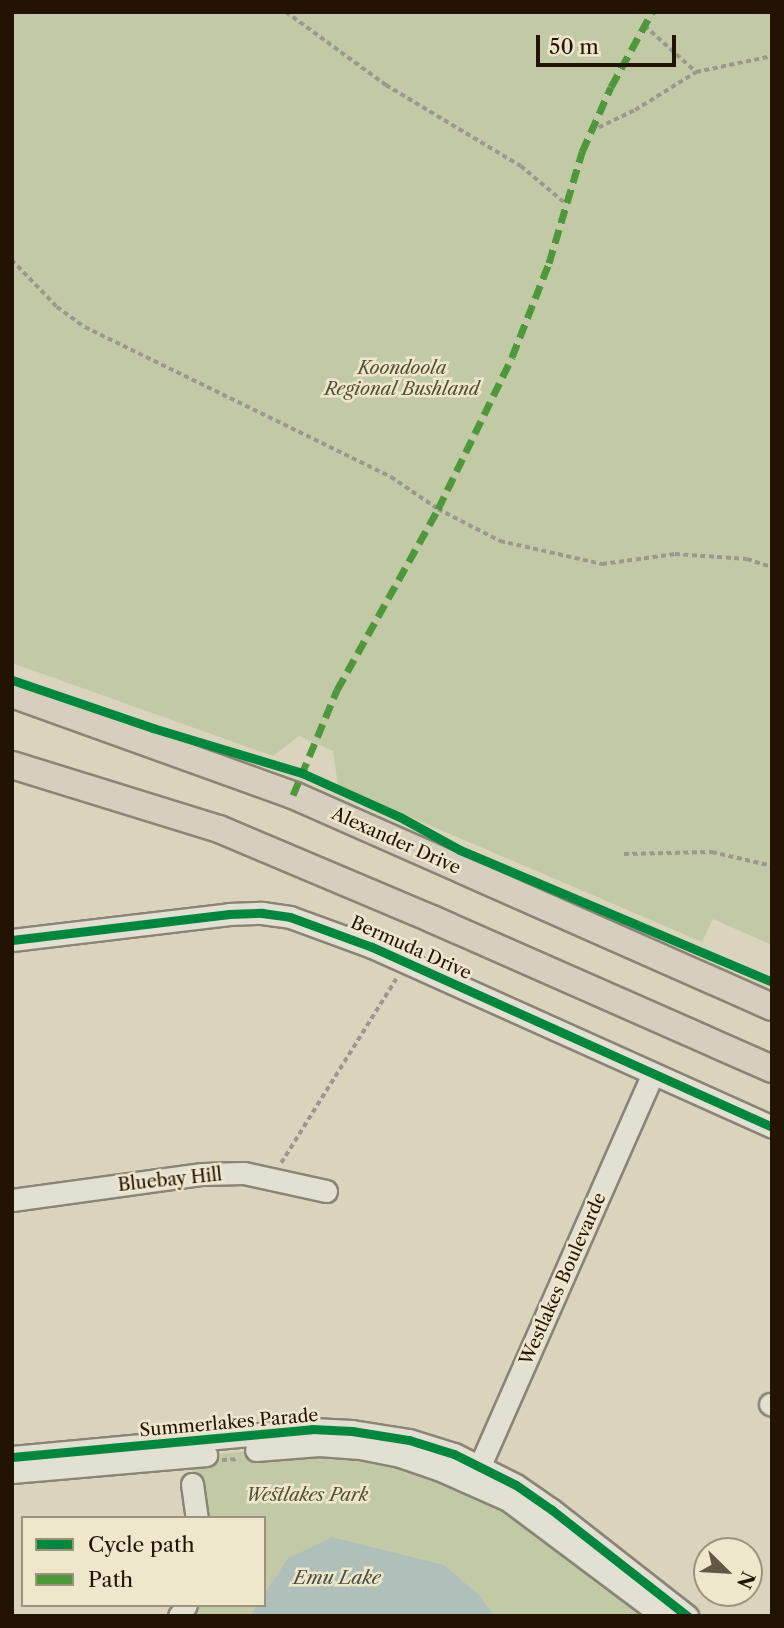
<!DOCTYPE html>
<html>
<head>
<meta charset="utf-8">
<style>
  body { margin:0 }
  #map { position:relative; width:784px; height:1628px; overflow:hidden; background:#dad4bd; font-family:"Libre Caslon Text",serif }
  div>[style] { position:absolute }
  .green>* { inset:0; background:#c2caa5 }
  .water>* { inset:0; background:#aec0b9 }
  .path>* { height:3.5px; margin-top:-1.75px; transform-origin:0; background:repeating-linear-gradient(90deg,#9d988f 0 5px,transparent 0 8.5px) }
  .roads { filter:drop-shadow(2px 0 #898476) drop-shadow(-2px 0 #898476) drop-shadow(0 2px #898476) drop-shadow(0 -2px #898476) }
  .minor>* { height:21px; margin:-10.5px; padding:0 10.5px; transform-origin:10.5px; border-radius:10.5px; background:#e2dfd3 }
  .major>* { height:26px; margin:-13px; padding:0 13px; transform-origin:13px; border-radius:13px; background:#d6cfbf }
  .quiet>* { height:7px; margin-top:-3.5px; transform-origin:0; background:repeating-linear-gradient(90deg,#4d983a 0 14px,transparent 0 21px) }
  .cycleway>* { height:9px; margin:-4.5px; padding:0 4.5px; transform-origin:4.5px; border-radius:4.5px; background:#00873e }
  span { translate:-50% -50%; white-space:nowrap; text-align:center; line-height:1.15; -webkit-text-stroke:5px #efe7cc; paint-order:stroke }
  .park-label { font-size:18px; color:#535035; font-style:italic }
  .street-label { font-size:18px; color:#221304 }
  .water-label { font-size:19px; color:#4c4d43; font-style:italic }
  .frame { position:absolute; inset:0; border:14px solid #221304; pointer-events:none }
  .legend { position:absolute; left:21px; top:1516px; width:245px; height:91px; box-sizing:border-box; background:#efe7cc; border:2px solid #9d927c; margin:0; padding:9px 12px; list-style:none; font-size:21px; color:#221304 }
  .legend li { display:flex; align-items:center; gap:14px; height:35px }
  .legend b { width:35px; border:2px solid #9d927c }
  .north { position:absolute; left:693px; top:1537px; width:70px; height:70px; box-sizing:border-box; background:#efe7cc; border:2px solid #9d927c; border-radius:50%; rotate:114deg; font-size:19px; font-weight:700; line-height:28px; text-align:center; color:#221304 }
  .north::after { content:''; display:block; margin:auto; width:24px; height:32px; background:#625745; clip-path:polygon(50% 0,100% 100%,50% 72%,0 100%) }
  .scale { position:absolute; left:536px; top:35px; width:140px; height:32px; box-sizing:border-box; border:4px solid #221304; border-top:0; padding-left:9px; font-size:21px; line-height:24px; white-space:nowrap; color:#221304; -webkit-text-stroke:5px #efe7cc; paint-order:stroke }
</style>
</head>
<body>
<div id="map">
  <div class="green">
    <i style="clip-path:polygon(12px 12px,772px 12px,772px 945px,713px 919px,702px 942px,338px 786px,333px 751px,299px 736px,273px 756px,12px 663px)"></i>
    <i style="clip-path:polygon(319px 1445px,472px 1483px,656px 1616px,495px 1616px,479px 1595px,445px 1565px,332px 1537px,288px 1558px,264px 1594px,264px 1518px,197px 1518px,192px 1484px,193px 1456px)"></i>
    <i style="clip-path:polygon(186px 1605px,257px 1605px,250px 1616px,179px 1616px)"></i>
  </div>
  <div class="water">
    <i style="clip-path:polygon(332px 1537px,445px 1565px,479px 1595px,495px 1616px,250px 1616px,257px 1605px,264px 1605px,264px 1594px,288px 1558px)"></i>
  </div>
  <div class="path">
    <i style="left:286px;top:12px;width:124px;rotate:36.1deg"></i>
    <i style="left:386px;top:85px;width:157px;rotate:31deg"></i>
    <i style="left:521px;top:166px;width:59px;rotate:40.2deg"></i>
    <i style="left:645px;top:26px;width:69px;rotate:42deg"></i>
    <i style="left:591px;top:131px;width:49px;rotate:-25.5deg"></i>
    <i style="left:635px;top:110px;width:72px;rotate:-31.9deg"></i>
    <i style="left:696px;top:72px;width:78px;rotate:-11.9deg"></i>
    <i style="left:12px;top:260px;width:65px;rotate:46.2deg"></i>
    <i style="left:57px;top:307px;width:34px;rotate:36deg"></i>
    <i style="left:85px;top:327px;width:341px;rotate:26.1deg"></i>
    <i style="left:391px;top:477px;width:57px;rotate:34.2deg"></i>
    <i style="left:438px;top:509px;width:70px;rotate:27.3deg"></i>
    <i style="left:500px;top:541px;width:105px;rotate:12.7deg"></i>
    <i style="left:602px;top:564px;width:74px;rotate:-7.8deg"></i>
    <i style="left:675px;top:554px;width:72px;rotate:4deg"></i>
    <i style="left:747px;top:559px;width:26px;rotate:18deg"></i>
    <i style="left:624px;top:854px;width:88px;rotate:-1.3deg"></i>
    <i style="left:712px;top:852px;width:62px;rotate:13.1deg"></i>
    <i style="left:281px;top:1163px;width:217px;rotate:-58deg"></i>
    <i style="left:222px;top:1460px;width:17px;rotate:-3deg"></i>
  </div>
  <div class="roads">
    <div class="minor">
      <i style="left:12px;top:940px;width:219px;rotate:-6.8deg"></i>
      <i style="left:229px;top:914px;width:33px;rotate:-2deg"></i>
      <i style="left:262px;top:913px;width:28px;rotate:8deg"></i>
      <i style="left:290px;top:917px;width:87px;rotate:20.1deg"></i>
      <i style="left:372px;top:947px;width:439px;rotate:24.2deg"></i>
      <i style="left:12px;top:1200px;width:192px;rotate:-7.8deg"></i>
      <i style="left:202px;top:1174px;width:42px;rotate:-1.4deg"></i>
      <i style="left:244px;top:1173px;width:84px;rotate:12.4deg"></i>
      <i style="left:770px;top:1404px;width:2px;rotate:27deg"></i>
      <i style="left:256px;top:1450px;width:63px;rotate:-4.5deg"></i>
      <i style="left:319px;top:1445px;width:41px;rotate:4.2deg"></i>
      <i style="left:360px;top:1448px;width:41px;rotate:11.3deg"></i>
      <i style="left:400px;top:1456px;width:40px;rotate:18.9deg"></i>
      <i style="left:438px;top:1469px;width:77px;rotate:23.9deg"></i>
      <i style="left:508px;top:1500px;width:194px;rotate:36.8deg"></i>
      <i style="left:12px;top:1457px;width:301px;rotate:-5.3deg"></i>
      <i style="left:312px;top:1429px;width:40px;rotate:2.9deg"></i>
      <i style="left:352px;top:1431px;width:58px;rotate:9deg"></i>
      <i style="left:409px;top:1440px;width:47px;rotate:17.3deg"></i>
      <i style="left:454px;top:1454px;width:69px;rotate:26.6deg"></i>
      <i style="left:516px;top:1485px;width:44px;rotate:34.8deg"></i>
      <i style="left:552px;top:1510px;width:172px;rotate:38.1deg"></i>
      <i style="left:12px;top:1472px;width:195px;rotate:-5deg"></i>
      <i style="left:474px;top:1479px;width:443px;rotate:-66.2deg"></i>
      <i style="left:192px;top:1484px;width:34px;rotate:82deg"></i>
      <i style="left:179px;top:1616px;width:13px;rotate:-58deg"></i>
    </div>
    <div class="major">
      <i style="left:12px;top:694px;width:299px;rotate:19.8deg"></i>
      <i style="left:293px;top:795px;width:524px;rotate:23.87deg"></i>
      <i style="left:12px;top:765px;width:217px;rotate:17.2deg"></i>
      <i style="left:219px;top:829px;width:231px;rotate:22.9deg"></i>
      <i style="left:432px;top:919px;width:372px;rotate:23.8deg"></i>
    </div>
  </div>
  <div class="quiet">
    <i style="left:293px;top:795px;width:114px;rotate:-67.3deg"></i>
    <i style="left:337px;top:690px;width:207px;rotate:-60.8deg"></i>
    <i style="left:438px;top:509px;width:169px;rotate:-64deg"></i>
    <i style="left:512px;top:357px;width:101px;rotate:-68.5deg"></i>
    <i style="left:549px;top:263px;width:116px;rotate:-73.4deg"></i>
    <i style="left:582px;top:152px;width:71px;rotate:-66deg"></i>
    <i style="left:611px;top:87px;width:85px;rotate:-61.3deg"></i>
  </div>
  <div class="cycleway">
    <i style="left:12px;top:680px;width:149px;rotate:18.8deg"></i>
    <i style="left:153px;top:728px;width:156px;rotate:16.8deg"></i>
    <i style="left:302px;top:773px;width:107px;rotate:24.2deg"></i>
    <i style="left:400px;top:817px;width:68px;rotate:28.8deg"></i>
    <i style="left:460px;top:850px;width:339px;rotate:22.9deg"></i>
    <i style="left:12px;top:940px;width:219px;rotate:-6.8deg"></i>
    <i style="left:229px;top:914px;width:33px;rotate:-2deg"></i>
    <i style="left:262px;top:913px;width:28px;rotate:8deg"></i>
    <i style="left:290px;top:917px;width:87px;rotate:20.1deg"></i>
    <i style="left:372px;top:947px;width:439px;rotate:24.2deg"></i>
    <i style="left:12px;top:1457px;width:301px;rotate:-5.3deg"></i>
    <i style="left:312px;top:1429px;width:40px;rotate:2.9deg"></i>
    <i style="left:352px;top:1431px;width:58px;rotate:9deg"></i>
    <i style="left:409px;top:1440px;width:47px;rotate:17.3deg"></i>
    <i style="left:454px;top:1454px;width:69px;rotate:26.6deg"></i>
    <i style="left:516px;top:1485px;width:44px;rotate:34.8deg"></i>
    <i style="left:552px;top:1510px;width:172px;rotate:38.1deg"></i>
  </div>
  <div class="park-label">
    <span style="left:402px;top:379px">Koondoola<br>Regional Bushland</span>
    <span style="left:307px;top:1495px">Westlakes Park</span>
  </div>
  <div class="street-label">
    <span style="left:396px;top:841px;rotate:24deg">Alexander Drive</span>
    <span style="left:411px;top:948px;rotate:24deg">Bermuda Drive</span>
    <span style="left:170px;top:1180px;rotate:-6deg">Bluebay Hill</span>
    <span style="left:563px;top:1279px;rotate:-66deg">Westlakes Boulevarde</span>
    <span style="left:229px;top:1423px;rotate:-5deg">Summerlakes Parade</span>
  </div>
  <div class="water-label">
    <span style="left:337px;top:1578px">Emu Lake</span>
  </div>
  <div class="frame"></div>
  <ul class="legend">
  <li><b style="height:9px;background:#00873e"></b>Cycle path</li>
  <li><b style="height:9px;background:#4d983a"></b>Path</li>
  </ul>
  <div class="north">N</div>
  <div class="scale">50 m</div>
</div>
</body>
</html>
